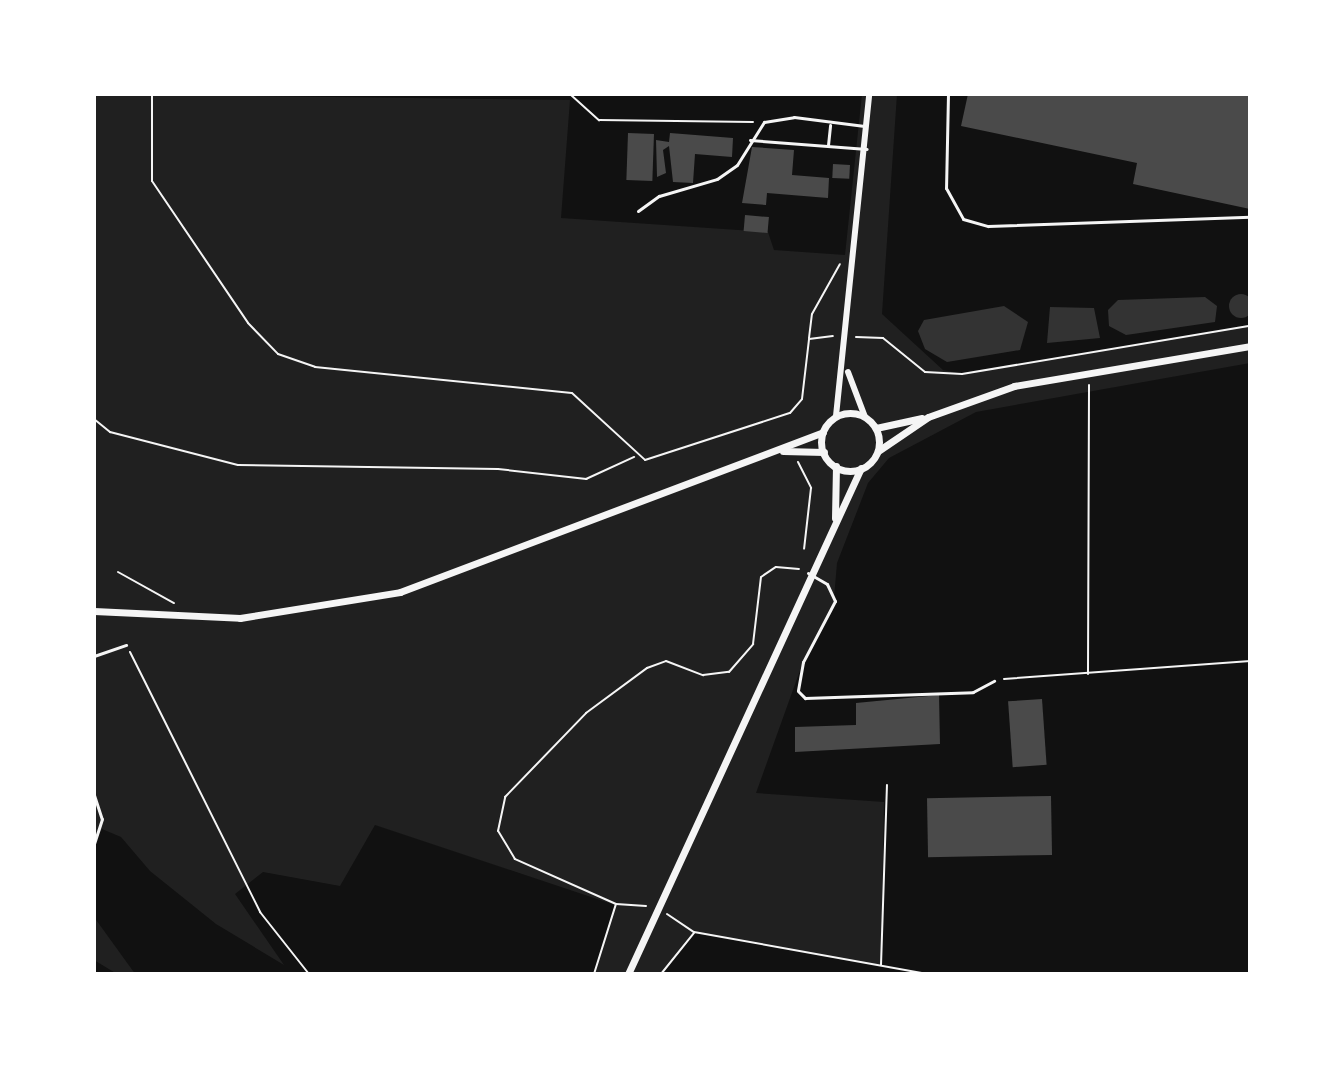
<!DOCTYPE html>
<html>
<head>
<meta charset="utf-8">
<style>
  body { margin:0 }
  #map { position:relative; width:1344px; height:1068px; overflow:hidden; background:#111; font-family:"Noto Serif",serif }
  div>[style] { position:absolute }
  .green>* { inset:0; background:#202020 }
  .water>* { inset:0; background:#333 }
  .round { border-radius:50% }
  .building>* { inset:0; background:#4a4a4a; transform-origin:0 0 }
  .path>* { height:2px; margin:-1px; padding:0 1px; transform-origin:1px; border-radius:1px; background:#f5f5f5 }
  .service>* { height:3px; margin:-1.5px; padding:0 1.5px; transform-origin:1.5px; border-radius:1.5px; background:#f5f5f5 }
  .minor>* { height:6px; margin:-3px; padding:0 3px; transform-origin:3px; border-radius:3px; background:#f5f5f5 }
  .tertiary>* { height:7px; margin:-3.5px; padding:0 3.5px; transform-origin:3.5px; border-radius:3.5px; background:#f5f5f5 }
  .tertiary>.ring { margin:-3.5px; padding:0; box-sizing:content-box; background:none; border:7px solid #f5f5f5; border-radius:50% }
  span { translate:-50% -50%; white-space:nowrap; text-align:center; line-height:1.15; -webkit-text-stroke:6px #fff; paint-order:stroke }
  .frame { position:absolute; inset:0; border:96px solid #fff; pointer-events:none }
</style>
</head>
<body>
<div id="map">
  <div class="green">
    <i style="clip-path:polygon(94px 94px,570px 100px,561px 218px,768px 232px,774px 250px,845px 255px,862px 94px,897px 94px,882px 314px,943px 370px,963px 374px,1250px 326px,1250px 363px,976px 412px,889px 458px,868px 483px,837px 563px,833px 610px,803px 662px,756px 793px,884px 802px,881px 966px,694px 932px,661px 974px,594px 974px,615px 905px,375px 825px,340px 886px,263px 872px,235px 894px,284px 965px,216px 924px,150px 871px,121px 837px,102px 829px,94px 844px)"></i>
    <i style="clip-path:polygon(94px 917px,133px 971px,136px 974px,117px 974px,94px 960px)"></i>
  </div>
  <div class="water">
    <i class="round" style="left:1229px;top:294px;width:24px;height:24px"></i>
    <i style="clip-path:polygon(1205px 297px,1217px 306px,1215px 322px,1126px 335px,1109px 326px,1108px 310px,1118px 300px)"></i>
    <i style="clip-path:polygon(1004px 306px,1028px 322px,1020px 350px,947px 362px,925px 349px,918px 331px,924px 320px)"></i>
    <i style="clip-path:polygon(1050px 307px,1094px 308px,1100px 338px,1047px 343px)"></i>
  </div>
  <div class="building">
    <i style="clip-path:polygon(968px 94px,1250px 94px,1250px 209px,1133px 184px,1137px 163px,961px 126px)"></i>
    <i style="left:628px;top:133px;width:26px;height:47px;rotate:2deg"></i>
    <i style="clip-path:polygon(670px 133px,733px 138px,732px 157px,695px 154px,693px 183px,673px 182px,669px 146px,663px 150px,666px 173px,657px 177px,656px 140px,669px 142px)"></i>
    <i style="clip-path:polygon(752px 147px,794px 150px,792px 175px,829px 178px,828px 198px,767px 193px,766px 205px,742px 203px)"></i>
    <i style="left:833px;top:164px;width:17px;height:14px;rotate:3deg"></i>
    <i style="left:745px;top:215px;width:24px;height:16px;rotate:5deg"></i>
    <i style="clip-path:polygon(939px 695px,940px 744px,795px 752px,795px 727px,856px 725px,856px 703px)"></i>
    <i style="left:1042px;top:699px;width:66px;height:34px;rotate:86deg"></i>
    <i style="left:1051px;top:796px;width:59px;height:124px;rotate:89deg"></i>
  </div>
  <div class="path">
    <i style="left:152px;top:94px;width:87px;rotate:90deg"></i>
    <i style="left:152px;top:181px;width:171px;rotate:55.9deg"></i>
    <i style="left:248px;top:323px;width:43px;rotate:45.9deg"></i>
    <i style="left:278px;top:354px;width:39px;rotate:19deg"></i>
    <i style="left:315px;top:367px;width:258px;rotate:5.8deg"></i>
    <i style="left:572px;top:393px;width:99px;rotate:42.5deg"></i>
    <i style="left:645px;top:460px;width:152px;rotate:-18deg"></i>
    <i style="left:790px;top:413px;width:18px;rotate:-49deg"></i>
    <i style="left:802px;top:399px;width:60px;rotate:-83.3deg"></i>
    <i style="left:809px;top:339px;width:24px;rotate:-7deg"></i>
    <i style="left:551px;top:94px;width:20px;rotate:3deg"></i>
    <i style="left:571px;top:95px;width:38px;rotate:42deg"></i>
    <i style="left:599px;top:120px;width:154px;rotate:0.7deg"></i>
    <i style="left:856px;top:337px;width:27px;rotate:2deg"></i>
    <i style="left:883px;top:338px;width:54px;rotate:39deg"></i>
    <i style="left:925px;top:372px;width:37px;rotate:3deg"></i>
    <i style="left:962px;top:374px;width:292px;rotate:-9.5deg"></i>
    <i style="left:809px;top:338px;width:24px;rotate:-83deg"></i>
    <i style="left:812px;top:314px;width:57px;rotate:-60.8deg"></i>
    <i style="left:94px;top:419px;width:21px;rotate:39deg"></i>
    <i style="left:110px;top:432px;width:132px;rotate:14.5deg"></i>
    <i style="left:238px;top:465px;width:260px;rotate:0.9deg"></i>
    <i style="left:498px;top:469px;width:89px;rotate:6.5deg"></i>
    <i style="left:586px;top:479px;width:53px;rotate:-24.6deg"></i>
    <i style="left:798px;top:462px;width:29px;rotate:63deg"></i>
    <i style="left:811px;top:488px;width:61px;rotate:96.5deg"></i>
    <i style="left:118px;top:572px;width:64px;rotate:29deg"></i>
    <i style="left:130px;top:652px;width:291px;rotate:63.4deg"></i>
    <i style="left:260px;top:912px;width:79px;rotate:51.7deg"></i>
    <i style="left:1088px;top:674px;width:289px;rotate:-89.8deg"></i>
    <i style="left:1004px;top:679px;width:247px;rotate:-4.2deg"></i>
    <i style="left:646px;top:906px;width:30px;rotate:-176deg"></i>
    <i style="left:616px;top:904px;width:111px;rotate:-156deg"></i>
    <i style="left:515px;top:859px;width:33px;rotate:-121deg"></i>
    <i style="left:498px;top:831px;width:35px;rotate:-78deg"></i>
    <i style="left:505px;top:797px;width:117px;rotate:-46deg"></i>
    <i style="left:586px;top:713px;width:76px;rotate:-36.4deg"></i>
    <i style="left:647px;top:668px;width:20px;rotate:-20deg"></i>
    <i style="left:666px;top:661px;width:40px;rotate:21deg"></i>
    <i style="left:703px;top:675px;width:26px;rotate:-7deg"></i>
    <i style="left:729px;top:672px;width:37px;rotate:-49deg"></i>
    <i style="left:753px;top:644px;width:67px;rotate:-83.2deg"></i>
    <i style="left:761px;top:577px;width:18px;rotate:-34deg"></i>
    <i style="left:776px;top:567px;width:23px;rotate:5deg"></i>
    <i style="left:667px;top:914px;width:32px;rotate:34deg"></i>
    <i style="left:694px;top:932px;width:237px;rotate:10.2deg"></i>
    <i style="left:881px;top:965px;width:180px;rotate:-88.1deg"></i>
    <i style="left:594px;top:974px;width:73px;rotate:-72.6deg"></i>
    <i style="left:661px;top:974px;width:53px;rotate:-51.2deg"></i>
  </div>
  <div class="service">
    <i style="left:948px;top:94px;width:94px;rotate:91.2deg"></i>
    <i style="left:946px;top:188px;width:35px;rotate:61deg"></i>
    <i style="left:963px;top:219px;width:26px;rotate:16deg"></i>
    <i style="left:988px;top:226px;width:262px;rotate:-2deg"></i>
    <i style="left:750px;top:140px;width:117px;rotate:4.4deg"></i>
    <i style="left:828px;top:145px;width:20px;rotate:-84deg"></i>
    <i style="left:638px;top:211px;width:26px;rotate:-36deg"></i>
    <i style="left:659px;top:196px;width:60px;rotate:-16.3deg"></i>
    <i style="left:717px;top:179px;width:24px;rotate:-35deg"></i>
    <i style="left:737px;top:165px;width:51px;rotate:-57.9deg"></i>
    <i style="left:764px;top:122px;width:30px;rotate:-9deg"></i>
    <i style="left:794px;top:117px;width:71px;rotate:7.3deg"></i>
    <i style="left:808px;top:573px;width:22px;rotate:30deg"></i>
    <i style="left:827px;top:584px;width:19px;rotate:65deg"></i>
    <i style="left:835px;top:601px;width:69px;rotate:117.7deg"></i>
    <i style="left:803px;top:662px;width:29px;rotate:100deg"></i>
    <i style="left:798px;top:691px;width:10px;rotate:45deg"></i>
    <i style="left:805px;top:698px;width:168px;rotate:-2deg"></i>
    <i style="left:973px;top:692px;width:24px;rotate:-28deg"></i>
    <i style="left:94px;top:656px;width:34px;rotate:-19deg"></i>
    <i style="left:94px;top:795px;width:25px;rotate:72deg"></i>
    <i style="left:102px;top:819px;width:26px;rotate:108deg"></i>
  </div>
  <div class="minor">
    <i style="left:848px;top:372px;width:48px;rotate:69.3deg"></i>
    <i style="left:836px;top:416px;width:324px;rotate:-84.1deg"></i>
  </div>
  <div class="tertiary">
    <i class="ring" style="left:821px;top:413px;width:51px;height:51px"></i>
    <i style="left:876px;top:428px;width:47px;rotate:-12.3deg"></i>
    <i style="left:783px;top:451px;width:41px;rotate:1.4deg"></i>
    <i style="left:878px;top:451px;width:60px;rotate:-34.2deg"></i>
    <i style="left:928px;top:417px;width:91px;rotate:-19.8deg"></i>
    <i style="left:1014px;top:386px;width:239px;rotate:-9.6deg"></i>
    <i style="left:835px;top:518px;width:52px;rotate:-88.9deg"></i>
    <i style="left:94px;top:611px;width:146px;rotate:2.7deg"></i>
    <i style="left:240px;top:618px;width:162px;rotate:-9.2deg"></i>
    <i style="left:400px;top:592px;width:452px;rotate:-20.7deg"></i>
    <i style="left:628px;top:974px;width:557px;rotate:-65.28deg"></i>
  </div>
  <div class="frame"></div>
</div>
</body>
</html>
